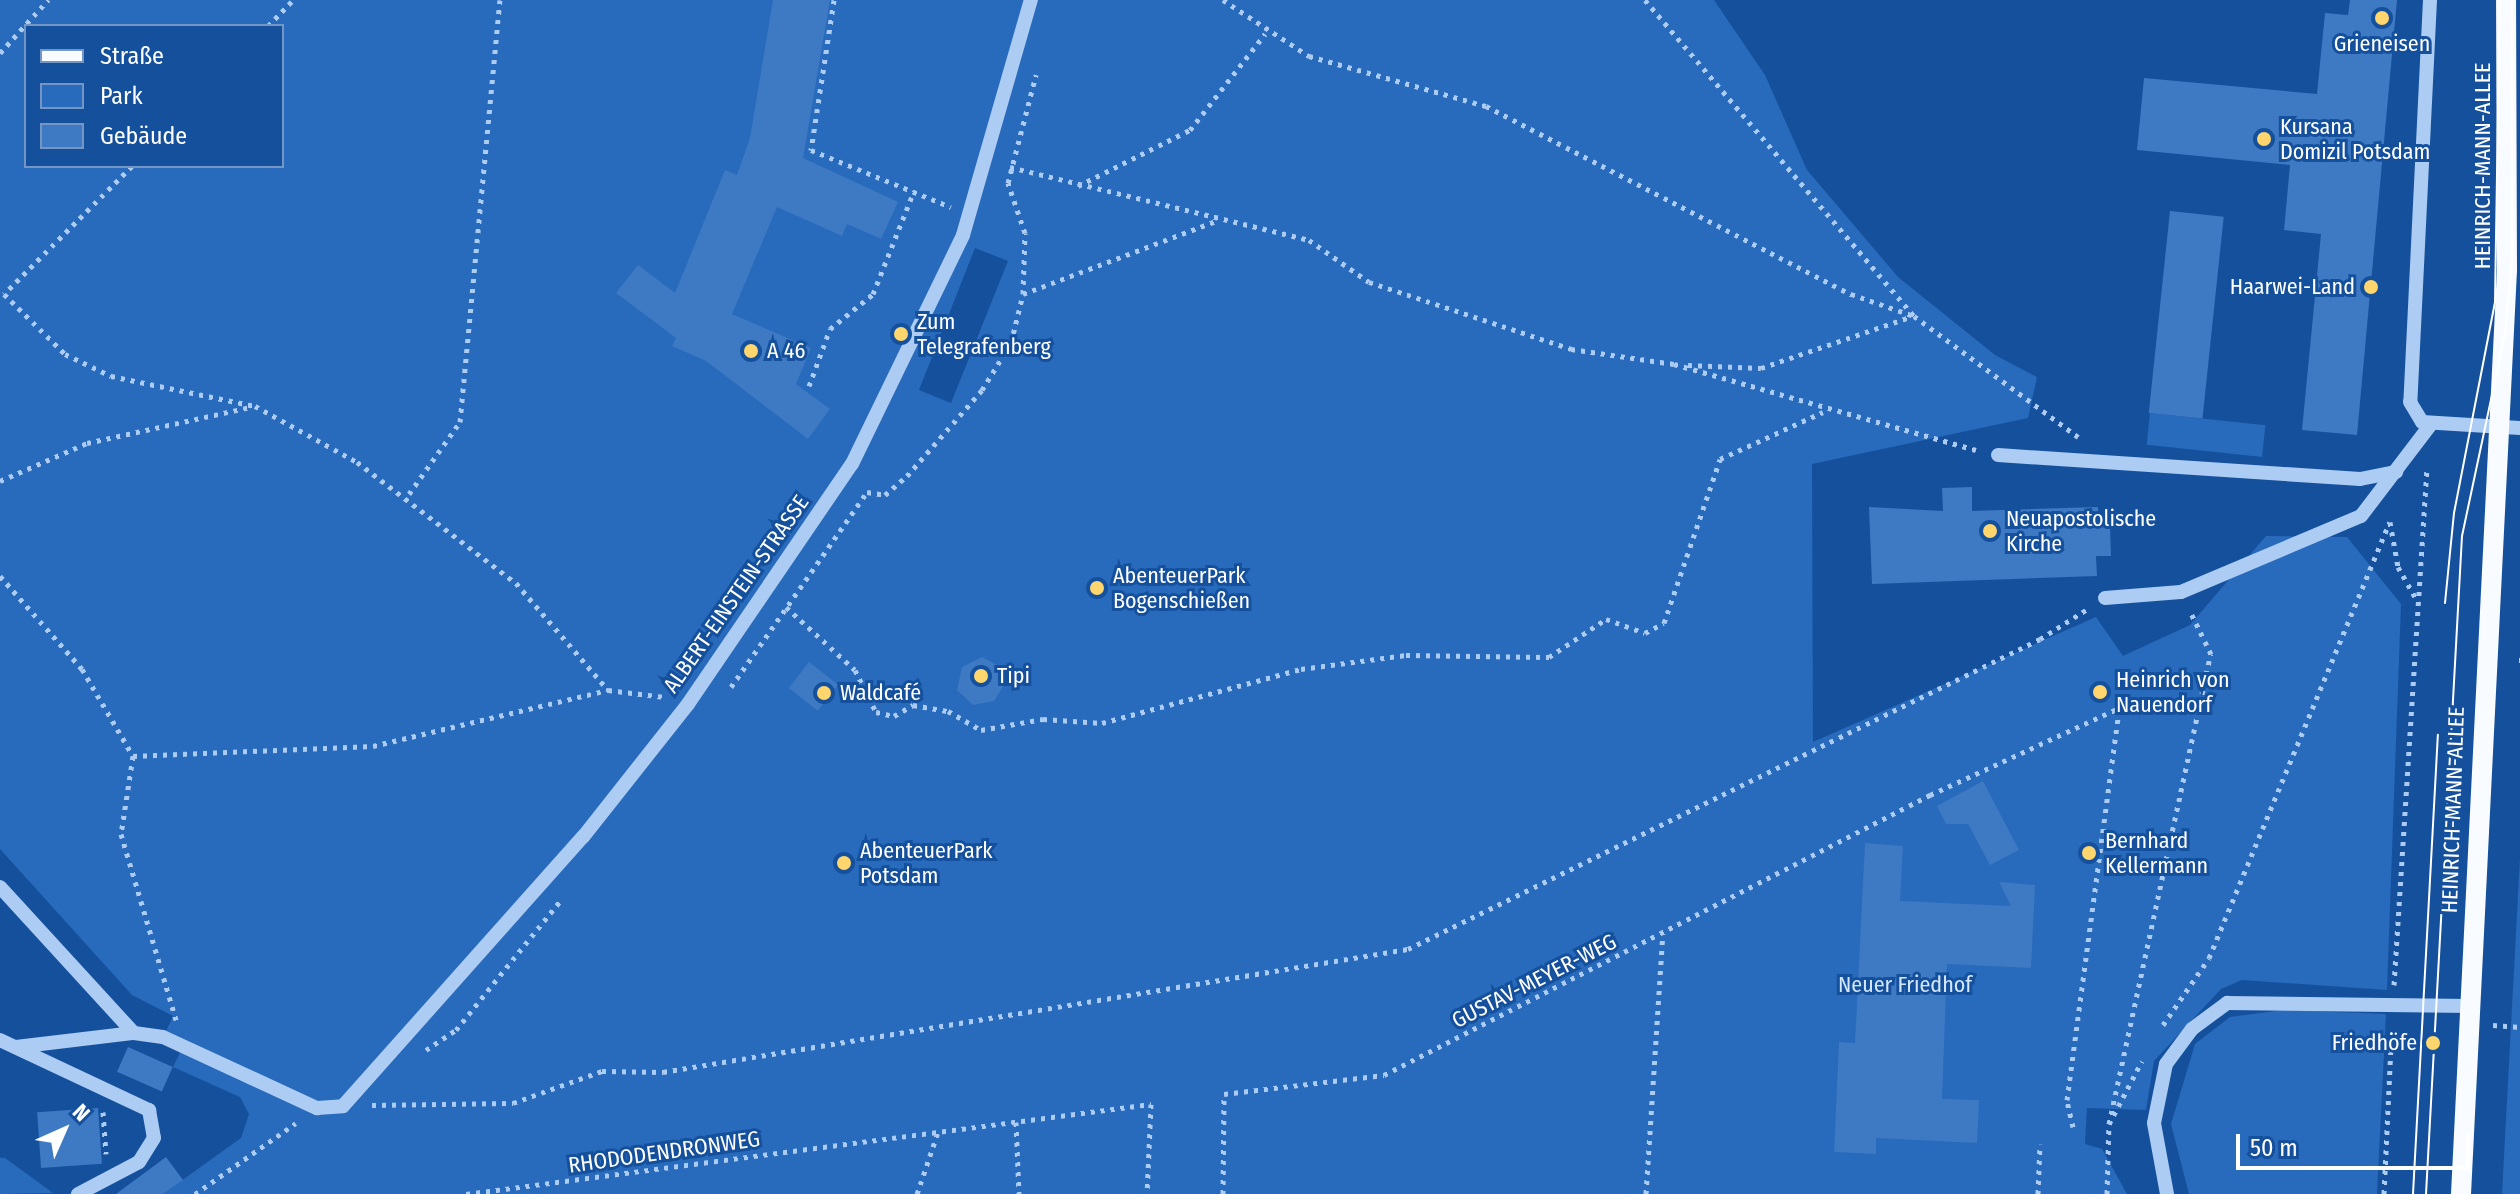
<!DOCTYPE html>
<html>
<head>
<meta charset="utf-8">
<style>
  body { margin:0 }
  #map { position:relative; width:2520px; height:1194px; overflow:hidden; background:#15509d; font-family:"Fira Sans Condensed",sans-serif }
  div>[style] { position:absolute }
  .green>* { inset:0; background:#286abb; transform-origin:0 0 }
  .building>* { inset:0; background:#3e79c4; transform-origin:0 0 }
  .path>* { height:5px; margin-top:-2.5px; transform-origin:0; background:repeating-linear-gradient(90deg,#acccf3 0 4px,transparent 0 10px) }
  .minor>* { height:14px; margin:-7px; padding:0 7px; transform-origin:7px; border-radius:7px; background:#acccf3 }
  .major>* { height:20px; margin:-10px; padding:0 10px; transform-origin:10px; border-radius:10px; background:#f8fbff }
  .tram>* { height:2px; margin:-1px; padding:0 1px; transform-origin:1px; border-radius:1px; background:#fff }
  .dots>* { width:22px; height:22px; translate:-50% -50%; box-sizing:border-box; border:4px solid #15509d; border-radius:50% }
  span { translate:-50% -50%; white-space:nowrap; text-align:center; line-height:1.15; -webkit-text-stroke:6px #15509d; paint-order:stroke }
  .poi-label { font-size:22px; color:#fff }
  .left { translate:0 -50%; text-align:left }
  .right { translate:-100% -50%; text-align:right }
  .street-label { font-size:22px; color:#fff }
  .park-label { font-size:22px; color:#d4e7fd }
  .legend { position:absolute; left:24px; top:24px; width:260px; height:144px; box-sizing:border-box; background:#15509d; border:2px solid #7396c4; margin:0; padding:10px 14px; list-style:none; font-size:24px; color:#fff }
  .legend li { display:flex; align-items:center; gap:16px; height:40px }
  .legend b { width:40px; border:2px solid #7396c4 }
  .north { position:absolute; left:24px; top:1090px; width:80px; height:80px; -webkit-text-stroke:6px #15509d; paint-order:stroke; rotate:45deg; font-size:22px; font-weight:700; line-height:32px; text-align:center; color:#fff }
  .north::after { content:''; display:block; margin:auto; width:28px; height:36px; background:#fff; clip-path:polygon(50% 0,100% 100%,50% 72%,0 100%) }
  .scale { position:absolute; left:2236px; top:1134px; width:234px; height:36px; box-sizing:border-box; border:4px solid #fff; border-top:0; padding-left:10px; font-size:24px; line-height:28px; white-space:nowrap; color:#fff; -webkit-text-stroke:6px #15509d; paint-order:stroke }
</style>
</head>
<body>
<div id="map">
  <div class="green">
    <i style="clip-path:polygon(evenodd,0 0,1714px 0,1765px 75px,1807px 170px,1898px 277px,1995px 355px,2037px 377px,2028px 418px,1812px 464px,1813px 742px,2096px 617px,2123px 656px,2190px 625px,2266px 536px,2347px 537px,2401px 604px,2387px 990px,2242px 980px,2221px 989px,2154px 1061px,2146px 1110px,2087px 1108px,2085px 1144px,2102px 1149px,2127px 1194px,163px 1194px,241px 1138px,249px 1114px,240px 1097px,173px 1067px,182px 1049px,162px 1040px,173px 1016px,132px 995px,0 849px,0 0,26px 26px,282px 26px,282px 166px,26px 166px,26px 26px,0 0,975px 248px,1008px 261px,951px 403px,919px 390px,975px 248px)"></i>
    <i style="left:2150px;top:413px;width:116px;height:32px;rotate:6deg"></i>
    <i style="clip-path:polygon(2520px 858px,2520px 1194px,2502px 1194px)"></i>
    <i style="clip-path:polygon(2283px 1010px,2386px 1014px,2377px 1194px,2189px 1194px,2171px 1124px,2195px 1044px,2230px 1017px)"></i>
    <i style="clip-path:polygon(0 1158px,5px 1158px,53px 1193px,0 1194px)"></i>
  </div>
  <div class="building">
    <i style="clip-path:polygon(773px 0,830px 0,803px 158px,898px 202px,881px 239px,847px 224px,842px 236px,777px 207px,732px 314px,811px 348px,796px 384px,830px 409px,808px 439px,706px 361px,672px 346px,676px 338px,616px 293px,638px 265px,675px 293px,725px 170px,737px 175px,750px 138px)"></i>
    <i style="clip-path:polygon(2350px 0,2397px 0,2357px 435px,2302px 430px,2321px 234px,2284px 230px,2290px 165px,2137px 150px,2144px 78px,2317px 94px,2325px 13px,2348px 15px)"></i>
    <i style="left:2170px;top:211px;width:54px;height:203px;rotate:6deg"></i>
    <i style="clip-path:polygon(1972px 487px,1972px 511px,2098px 507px,2099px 527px,2110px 526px,2111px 556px,2096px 556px,2097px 576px,1872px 584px,1869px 507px,1943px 511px,1942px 488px)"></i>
    <i style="clip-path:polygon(982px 657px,999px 666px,1004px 685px,994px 701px,973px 705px,957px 690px,962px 667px)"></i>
    <i style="left:809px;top:662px;width:37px;height:33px;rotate:38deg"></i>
    <i style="clip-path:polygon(1983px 781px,2019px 850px,1990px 865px,1968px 824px,1946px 824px,1937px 806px)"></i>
    <i style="clip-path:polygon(1865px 843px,1903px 846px,1900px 901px,2011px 906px,1999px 882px,2035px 885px,2031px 968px,1947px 964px,1942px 1099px,1979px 1100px,1977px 1143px,1876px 1138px,1876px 1154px,1834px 1152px,1839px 1042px,1855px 1043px)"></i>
    <i style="left:128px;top:1047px;width:49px;height:27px;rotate:24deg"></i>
    <i style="left:98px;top:1108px;width:56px;height:61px;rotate:86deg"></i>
    <i style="clip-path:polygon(166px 1157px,183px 1180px,163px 1194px,116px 1194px)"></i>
  </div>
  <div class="path">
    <i style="left:834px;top:0;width:152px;rotate:98.7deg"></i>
    <i style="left:811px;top:150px;width:151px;rotate:22.2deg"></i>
    <i style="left:1223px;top:0;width:103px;rotate:33.1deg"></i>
    <i style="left:1309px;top:56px;width:184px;rotate:15.8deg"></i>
    <i style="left:1486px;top:106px;width:411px;rotate:27.3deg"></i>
    <i style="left:1851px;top:294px;width:67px;rotate:19.2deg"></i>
    <i style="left:1645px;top:0;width:415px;rotate:49.6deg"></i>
    <i style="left:1914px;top:316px;width:204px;rotate:36.4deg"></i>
    <i style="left:268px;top:26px;width:36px;rotate:-46deg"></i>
    <i style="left:0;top:53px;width:72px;rotate:-47.8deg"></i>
    <i style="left:132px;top:166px;width:181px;rotate:135deg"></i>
    <i style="left:4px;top:294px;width:86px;rotate:44.5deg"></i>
    <i style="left:65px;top:354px;width:51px;rotate:25.6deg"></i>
    <i style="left:111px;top:376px;width:147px;rotate:11.8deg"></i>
    <i style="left:255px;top:406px;width:116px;rotate:28.8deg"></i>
    <i style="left:357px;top:462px;width:200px;rotate:37.3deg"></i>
    <i style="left:516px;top:583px;width:141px;rotate:49.3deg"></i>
    <i style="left:608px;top:690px;width:57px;rotate:7deg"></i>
    <i style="left:1010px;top:167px;width:308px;rotate:13.7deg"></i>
    <i style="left:1309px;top:240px;width:73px;rotate:35deg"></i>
    <i style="left:1369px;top:282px;width:213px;rotate:18.3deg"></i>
    <i style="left:1571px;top:349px;width:104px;rotate:8.3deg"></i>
    <i style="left:1674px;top:364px;width:314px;rotate:15.9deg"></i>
    <i style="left:1078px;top:186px;width:125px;rotate:-26.6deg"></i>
    <i style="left:1190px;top:130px;width:122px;rotate:-52deg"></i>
    <i style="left:1023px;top:294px;width:206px;rotate:-20.7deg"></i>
    <i style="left:1688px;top:365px;width:73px;rotate:2.4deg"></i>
    <i style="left:1761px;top:368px;width:161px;rotate:-18.9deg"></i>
    <i style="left:809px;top:386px;width:61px;rotate:-69.8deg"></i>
    <i style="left:830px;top:329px;width:55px;rotate:-39.1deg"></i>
    <i style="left:873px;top:294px;width:111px;rotate:-68.3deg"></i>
    <i style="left:0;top:481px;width:95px;rotate:-23.6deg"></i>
    <i style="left:87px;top:443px;width:168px;rotate:-12.4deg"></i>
    <i style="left:409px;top:494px;width:88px;rotate:-54.7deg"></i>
    <i style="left:460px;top:422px;width:424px;rotate:-84.6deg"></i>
    <i style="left:2390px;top:522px;width:46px;rotate:79.9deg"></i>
    <i style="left:2398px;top:567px;width:40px;rotate:60.3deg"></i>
    <i style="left:0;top:576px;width:124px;rotate:48.6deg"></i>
    <i style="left:82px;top:669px;width:101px;rotate:59.6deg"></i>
    <i style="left:133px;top:756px;width:79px;rotate:98.7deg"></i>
    <i style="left:121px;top:834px;width:194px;rotate:73.5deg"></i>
    <i style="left:786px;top:607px;width:93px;rotate:42.4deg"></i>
    <i style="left:855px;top:670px;width:47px;rotate:63.4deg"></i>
    <i style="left:876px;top:712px;width:18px;rotate:13deg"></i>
    <i style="left:894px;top:716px;width:22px;rotate:-30deg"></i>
    <i style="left:913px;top:705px;width:36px;rotate:10deg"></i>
    <i style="left:948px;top:711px;width:38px;rotate:30deg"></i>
    <i style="left:981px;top:730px;width:63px;rotate:-10.1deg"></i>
    <i style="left:1043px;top:719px;width:59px;rotate:3.9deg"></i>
    <i style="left:1102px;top:723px;width:206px;rotate:-15.2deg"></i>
    <i style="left:1301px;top:669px;width:106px;rotate:-7.6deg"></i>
    <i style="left:1406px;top:655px;width:143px;rotate:0.8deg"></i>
    <i style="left:1549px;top:657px;width:69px;rotate:-33.7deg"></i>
    <i style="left:1606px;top:619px;width:41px;rotate:19.7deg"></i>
    <i style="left:1645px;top:633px;width:21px;rotate:-28deg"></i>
    <i style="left:1664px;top:623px;width:173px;rotate:-71.1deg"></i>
    <i style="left:1720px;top:459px;width:113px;rotate:-24.5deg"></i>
    <i style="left:2519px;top:660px;width:1px"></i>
    <i style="left:731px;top:687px;width:238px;rotate:-55.1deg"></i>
    <i style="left:867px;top:492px;width:18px;rotate:9deg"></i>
    <i style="left:885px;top:495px;width:29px;rotate:-41deg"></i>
    <i style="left:907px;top:476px;width:114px;rotate:-48.9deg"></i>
    <i style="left:982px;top:390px;width:55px;rotate:-58.3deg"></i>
    <i style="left:1011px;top:343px;width:50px;rotate:-76.2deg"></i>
    <i style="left:1023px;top:294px;width:61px;rotate:-88.1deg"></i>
    <i style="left:1025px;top:233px;width:53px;rotate:-108.8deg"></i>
    <i style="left:1008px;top:183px;width:112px;rotate:-75.5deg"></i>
    <i style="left:133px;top:756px;width:240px;rotate:-2.4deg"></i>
    <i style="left:373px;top:746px;width:242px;rotate:-13.4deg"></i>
    <i style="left:2394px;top:985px;width:518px;rotate:-86.35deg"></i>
    <i style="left:2163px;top:1025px;width:81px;rotate:-55.5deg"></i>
    <i style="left:2209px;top:958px;width:472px;rotate:-67.5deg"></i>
    <i style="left:2493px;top:1025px;width:27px;rotate:4deg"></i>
    <i style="left:426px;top:1050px;width:36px;rotate:-34deg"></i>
    <i style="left:456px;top:1030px;width:166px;rotate:-51.1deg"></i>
    <i style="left:372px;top:1105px;width:141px;rotate:-0.8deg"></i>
    <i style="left:513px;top:1103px;width:95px;rotate:-19.8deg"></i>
    <i style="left:602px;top:1071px;width:61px;rotate:0.9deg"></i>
    <i style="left:663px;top:1072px;width:755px;rotate:-9.38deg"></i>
    <i style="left:1408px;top:949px;width:704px;rotate:-26.13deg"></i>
    <i style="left:2040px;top:639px;width:58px;rotate:-32.3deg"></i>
    <i style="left:103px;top:1112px;width:42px;rotate:85.9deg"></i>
    <i style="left:1016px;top:1122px;width:72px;rotate:87.6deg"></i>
    <i style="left:2109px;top:1124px;width:71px;rotate:-62.4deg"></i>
    <i style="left:2073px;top:1127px;width:28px;rotate:-103deg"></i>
    <i style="left:2067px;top:1100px;width:394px;rotate:-82.4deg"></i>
    <i style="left:195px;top:1194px;width:123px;rotate:-35.1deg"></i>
    <i style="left:466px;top:1194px;width:691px;rotate:-7.49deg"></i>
    <i style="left:1151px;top:1104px;width:90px;rotate:92.5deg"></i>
    <i style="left:917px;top:1194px;width:65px;rotate:-71.3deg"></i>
    <i style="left:1223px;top:1194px;width:100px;rotate:-89.4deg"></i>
    <i style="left:1224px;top:1094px;width:161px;rotate:-6.8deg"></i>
    <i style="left:1384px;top:1075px;width:614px;rotate:-27.15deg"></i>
    <i style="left:1930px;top:795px;width:208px;rotate:-24.7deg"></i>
    <i style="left:1646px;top:1194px;width:261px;rotate:-86.3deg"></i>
    <i style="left:2038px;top:1194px;width:50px;rotate:-87.7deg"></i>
    <i style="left:2107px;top:1194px;width:70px;rotate:-88.4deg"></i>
    <i style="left:2109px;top:1124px;width:481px;rotate:-77.8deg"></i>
    <i style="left:2211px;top:654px;width:48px;rotate:-116deg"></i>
    <i style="left:2384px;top:1194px;width:167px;rotate:-87.3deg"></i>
  </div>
  <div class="minor">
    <i style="left:2430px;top:0;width:402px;rotate:92.8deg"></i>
    <i style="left:2410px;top:402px;width:23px;rotate:59deg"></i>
    <i style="left:2422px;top:422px;width:98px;rotate:3.5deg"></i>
    <i style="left:1998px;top:455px;width:363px;rotate:3.8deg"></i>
    <i style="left:2360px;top:479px;width:37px;rotate:-11deg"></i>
    <i style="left:2105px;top:598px;width:76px;rotate:-4.5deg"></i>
    <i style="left:2181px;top:592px;width:195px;rotate:-22.9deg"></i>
    <i style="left:2361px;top:516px;width:116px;rotate:-52.7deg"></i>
    <i style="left:0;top:887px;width:198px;rotate:47.5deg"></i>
    <i style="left:0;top:1040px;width:165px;rotate:25.2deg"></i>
    <i style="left:149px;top:1110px;width:28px;rotate:80deg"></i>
    <i style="left:154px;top:1138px;width:28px;rotate:122deg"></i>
    <i style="left:139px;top:1162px;width:69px;rotate:152.3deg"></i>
    <i style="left:16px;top:1047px;width:119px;rotate:-6.8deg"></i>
    <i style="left:134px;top:1033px;width:29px;rotate:8deg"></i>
    <i style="left:163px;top:1037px;width:170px;rotate:24.8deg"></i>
    <i style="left:317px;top:1108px;width:26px;rotate:-4deg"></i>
    <i style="left:343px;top:1106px;width:361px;rotate:-48.3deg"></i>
    <i style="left:583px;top:837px;width:169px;rotate:-51.7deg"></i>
    <i style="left:688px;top:704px;width:291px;rotate:-55.7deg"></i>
    <i style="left:852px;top:464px;width:254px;rotate:-64.1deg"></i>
    <i style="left:963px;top:235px;width:245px;rotate:-73.9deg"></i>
    <i style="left:2167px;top:1194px;width:72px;rotate:-100.4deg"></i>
    <i style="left:2154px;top:1123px;width:60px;rotate:-78.5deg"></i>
    <i style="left:2166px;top:1064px;width:44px;rotate:-53.4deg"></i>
    <i style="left:2192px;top:1029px;width:44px;rotate:-36.6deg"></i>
    <i style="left:2227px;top:1003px;width:242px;rotate:0.7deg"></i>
  </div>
  <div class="major">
    <i style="left:2461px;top:1194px;width:925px;rotate:-87.15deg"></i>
    <i style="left:2507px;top:270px;width:270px;rotate:-90.2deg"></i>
  </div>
  <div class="tram">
    <i style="left:2445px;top:603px;width:90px;rotate:-84.3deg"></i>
    <i style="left:2454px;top:513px;width:215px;rotate:-79deg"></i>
    <i style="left:2495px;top:302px;width:302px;rotate:-89.1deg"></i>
    <i style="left:2413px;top:1194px;width:460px;rotate:-86.9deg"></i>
    <i style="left:2426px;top:1194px;width:659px;rotate:-86.87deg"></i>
    <i style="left:2462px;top:536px;width:207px;rotate:-78deg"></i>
    <i style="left:2505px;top:334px;width:76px;rotate:-84.7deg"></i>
    <i style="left:2512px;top:258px;width:258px;rotate:-90deg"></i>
  </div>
  <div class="dots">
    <i style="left:2382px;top:18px;background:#ffd56e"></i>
    <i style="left:2264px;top:139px;background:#ffd56e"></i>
    <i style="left:2371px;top:287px;background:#ffd56e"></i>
    <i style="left:901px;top:334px;background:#ffd56e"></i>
    <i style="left:751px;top:351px;background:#ffd56e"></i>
    <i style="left:1990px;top:531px;background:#ffd56e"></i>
    <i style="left:1097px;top:588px;background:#ffd56e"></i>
    <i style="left:981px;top:676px;background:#ffd56e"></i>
    <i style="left:2100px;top:692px;background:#ffd56e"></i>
    <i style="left:824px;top:693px;background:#ffd56e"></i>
    <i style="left:2089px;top:853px;background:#ffd56e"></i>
    <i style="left:844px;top:863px;background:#ffd56e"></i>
    <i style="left:2433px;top:1043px;background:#ffd56e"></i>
  </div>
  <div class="poi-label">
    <span style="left:2382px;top:44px">Grieneisen</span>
    <span class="left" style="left:2280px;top:139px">Kursana<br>Domizil Potsdam</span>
    <span class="right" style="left:2355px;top:287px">Haarwei-Land</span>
    <span class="left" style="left:917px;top:334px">Zum<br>Telegrafenberg</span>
    <span class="left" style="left:767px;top:351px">A 46</span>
    <span class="left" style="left:2006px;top:531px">Neuapostolische<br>Kirche</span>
    <span class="left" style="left:1113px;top:588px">AbenteuerPark<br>Bogenschießen</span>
    <span class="left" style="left:997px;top:676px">Tipi</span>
    <span class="left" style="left:2116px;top:692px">Heinrich von<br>Nauendorf</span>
    <span class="left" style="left:840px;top:693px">Waldcafé</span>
    <span class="left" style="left:2105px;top:853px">Bernhard<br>Kellermann</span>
    <span class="left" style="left:860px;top:863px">AbenteuerPark<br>Potsdam</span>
    <span class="right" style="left:2417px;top:1043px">Friedhöfe</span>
  </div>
  <div class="street-label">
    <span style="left:2483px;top:166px;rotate:-90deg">HEINRICH-MANN-ALLEE</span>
    <span style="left:736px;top:594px;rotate:-55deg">ALBERT-EINSTEIN-STRASSE</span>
    <span style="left:2453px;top:810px;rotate:-88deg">HEINRICH-MANN-ALLEE</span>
    <span style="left:1534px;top:981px;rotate:-27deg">GUSTAV-MEYER-WEG</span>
    <span style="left:664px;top:1152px;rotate:-8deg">RHODODENDRONWEG</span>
  </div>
  <div class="park-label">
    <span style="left:1905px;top:985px">Neuer Friedhof</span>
  </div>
  <ul class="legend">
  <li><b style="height:10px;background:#f8fbff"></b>Straße</li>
  <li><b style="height:22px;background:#286abb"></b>Park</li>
  <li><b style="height:22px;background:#3e79c4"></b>Gebäude</li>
  </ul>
  <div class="north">N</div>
  <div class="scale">50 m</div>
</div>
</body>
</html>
